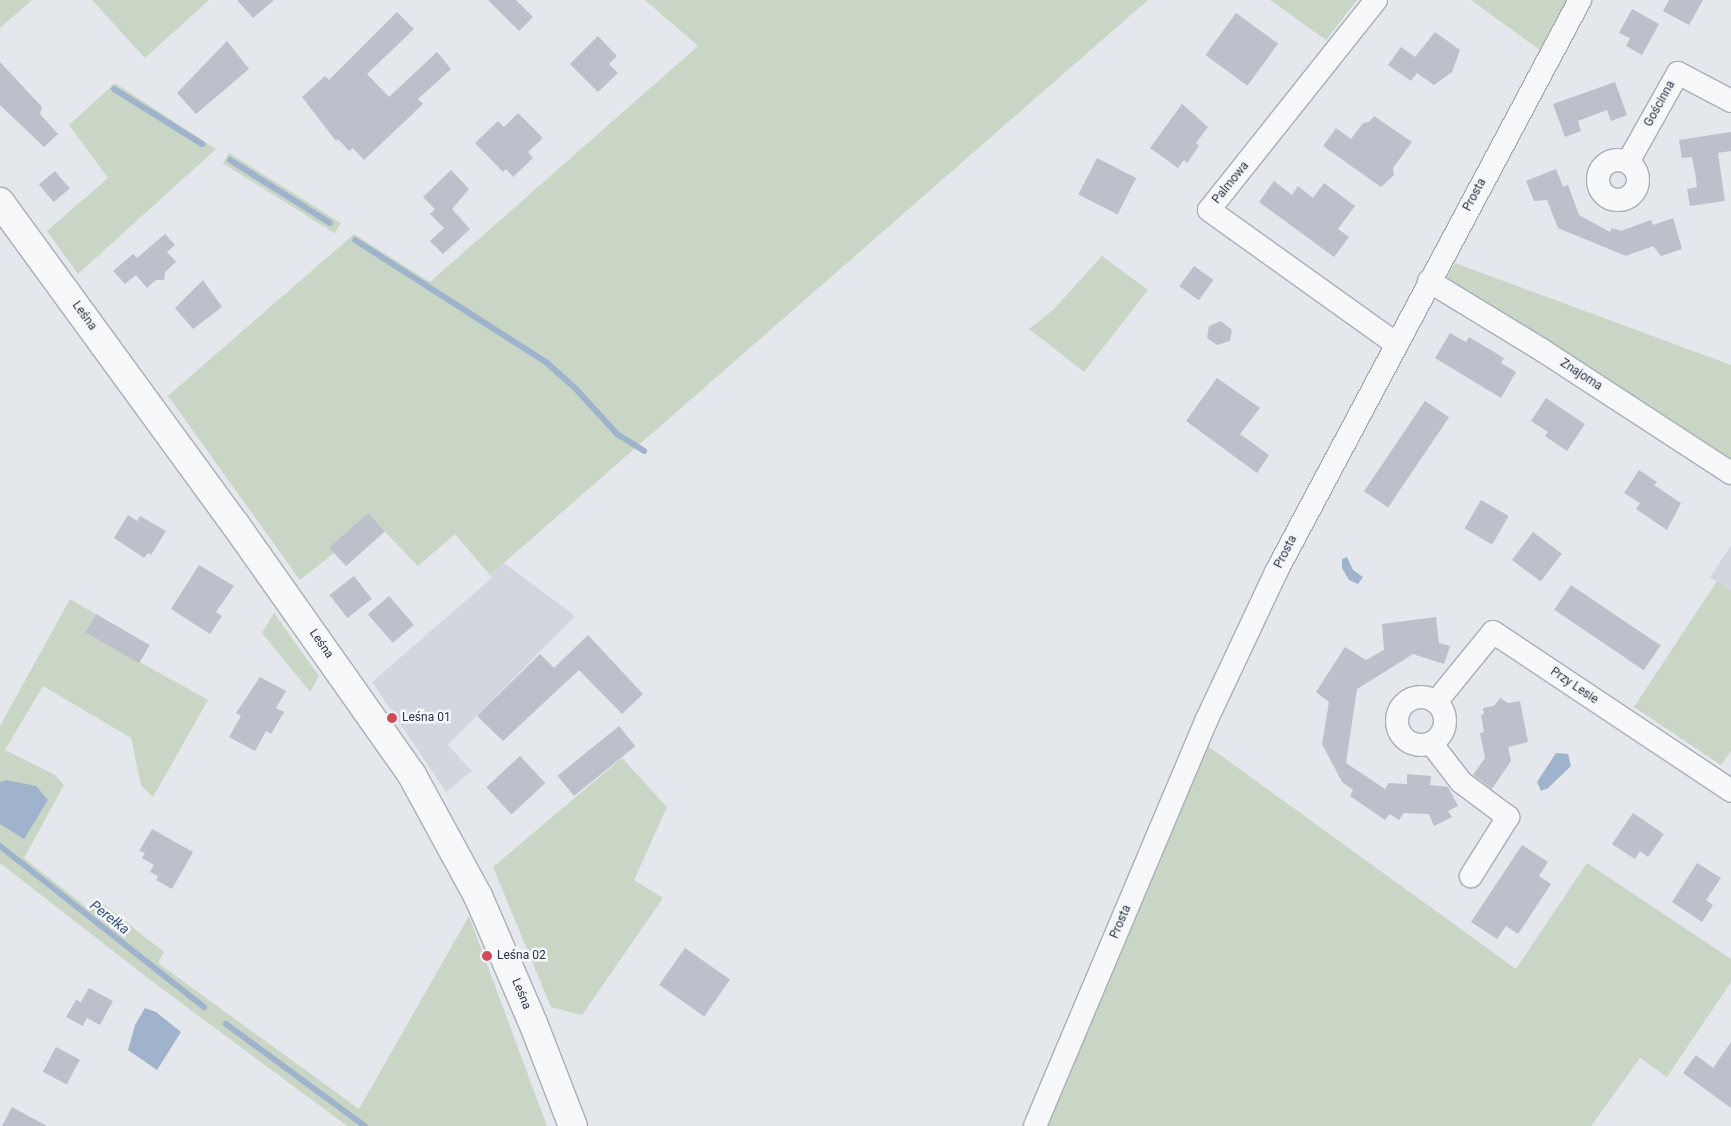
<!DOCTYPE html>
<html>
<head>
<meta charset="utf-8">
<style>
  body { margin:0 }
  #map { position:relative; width:1731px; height:1126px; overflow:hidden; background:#e4e7ec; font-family:Roboto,sans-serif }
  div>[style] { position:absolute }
  .built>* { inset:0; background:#d2d6de }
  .green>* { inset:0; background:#c9d6c5; transform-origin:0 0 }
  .water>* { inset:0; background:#9fb4cc }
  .stream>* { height:6px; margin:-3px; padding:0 3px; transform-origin:3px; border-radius:3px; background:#9fb4cc }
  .building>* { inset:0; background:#bbc0ca; transform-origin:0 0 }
  .roads { filter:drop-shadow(1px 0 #a9aeb7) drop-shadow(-1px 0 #a9aeb7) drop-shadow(0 1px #a9aeb7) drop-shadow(0 -1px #a9aeb7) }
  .minor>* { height:22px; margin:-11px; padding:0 11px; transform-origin:11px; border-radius:11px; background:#f7f8fa }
  .minor>.ring { margin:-11px; padding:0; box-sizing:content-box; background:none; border:22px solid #f7f8fa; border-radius:50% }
  .tertiary>* { height:28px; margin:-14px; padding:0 14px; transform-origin:14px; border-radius:14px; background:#f7f8fa }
  .dots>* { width:14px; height:14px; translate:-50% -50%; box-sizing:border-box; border:2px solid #f4f6f9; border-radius:50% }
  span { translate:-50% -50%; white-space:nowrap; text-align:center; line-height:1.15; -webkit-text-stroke:5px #f4f6f9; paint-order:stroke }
  .street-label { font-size:12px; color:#2b3445 }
  .poi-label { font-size:12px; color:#2b3445 }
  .left { translate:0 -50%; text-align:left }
  .water-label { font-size:14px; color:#34527a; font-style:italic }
</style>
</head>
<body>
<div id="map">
  <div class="built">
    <i style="clip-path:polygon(1731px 545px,1731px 591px,1710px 577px)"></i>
    <i style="clip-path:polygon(504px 563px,575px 616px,448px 745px,472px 771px,446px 792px,372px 682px,492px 578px,490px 575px)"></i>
  </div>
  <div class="green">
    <i style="clip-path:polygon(0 0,32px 0,0 28px)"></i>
    <i style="clip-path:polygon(92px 0,209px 0,145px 58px)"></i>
    <i style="clip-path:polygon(645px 0,1148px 0,490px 575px,455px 534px,418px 566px,368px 514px,330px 548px,334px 553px,300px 580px,168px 396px,354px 234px,430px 282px,698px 46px)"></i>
    <i style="clip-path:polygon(1270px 0,1357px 0,1326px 40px)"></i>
    <i style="clip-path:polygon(1471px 0,1569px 0,1541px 51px)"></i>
    <i style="clip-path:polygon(115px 83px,216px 149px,78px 274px,47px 231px,108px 178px,69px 125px)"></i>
    <i style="left:229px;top:153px;width:132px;height:12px;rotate:32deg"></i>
    <i style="clip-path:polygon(1102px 256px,1148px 290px,1084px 372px,1029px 329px,1053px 310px)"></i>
    <i style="clip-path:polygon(1455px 263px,1731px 365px,1731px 464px,1443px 285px)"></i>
    <i style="clip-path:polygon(1717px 581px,1731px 591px,1731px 751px,1721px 765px,1634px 707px)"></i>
    <i style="clip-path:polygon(70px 599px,96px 614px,86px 632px,208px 700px,153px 797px,141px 785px,131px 738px,43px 686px,5px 750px,55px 775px,64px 785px,24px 858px,90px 910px,97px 899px,164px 952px,158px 963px,359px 1109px,469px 916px,547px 1126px,347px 1126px,149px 979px,0 863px,0 726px)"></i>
    <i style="clip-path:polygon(274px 613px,319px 676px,310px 692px,262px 633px)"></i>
    <i style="clip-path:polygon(1205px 744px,1516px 969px,1587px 863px,1731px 959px,1731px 982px,1667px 1077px,1640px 1058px,1591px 1126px,1047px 1126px)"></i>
    <i style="clip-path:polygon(622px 758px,667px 807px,634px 880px,663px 898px,582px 1015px,551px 1007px,493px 867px)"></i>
  </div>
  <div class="water">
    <i style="clip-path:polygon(1347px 557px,1353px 570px,1363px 577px,1358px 584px,1349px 580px,1342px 568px,1342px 559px)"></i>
    <i style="clip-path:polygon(1556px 753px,1568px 754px,1571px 766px,1548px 788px,1541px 791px,1537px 782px)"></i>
    <i style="clip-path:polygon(6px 780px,36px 786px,48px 800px,24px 839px,0 824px,0 782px)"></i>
    <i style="clip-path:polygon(145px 1008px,156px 1012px,181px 1032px,157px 1070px,128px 1050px,135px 1025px)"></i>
  </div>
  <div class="stream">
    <i style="left:114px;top:89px;width:104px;rotate:32deg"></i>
    <i style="left:230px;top:160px;width:118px;rotate:32.2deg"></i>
    <i style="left:355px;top:240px;width:227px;rotate:32.6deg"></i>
    <i style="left:546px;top:362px;width:39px;rotate:42deg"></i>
    <i style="left:575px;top:388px;width:62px;rotate:47.6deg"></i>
    <i style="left:617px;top:434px;width:32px;rotate:32deg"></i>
    <i style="left:0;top:846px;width:260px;rotate:38.3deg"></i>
    <i style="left:226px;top:1024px;width:172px;rotate:36.3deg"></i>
  </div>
  <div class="building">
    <i style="clip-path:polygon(237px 0,274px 0,253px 18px)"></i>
    <i style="clip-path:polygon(488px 0,516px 0,533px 17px,519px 31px)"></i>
    <i style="clip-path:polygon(1669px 0,1703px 0,1689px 25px,1663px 11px)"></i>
    <i style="clip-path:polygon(1632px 9px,1659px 24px,1642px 55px,1626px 46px,1630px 38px,1619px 33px)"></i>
    <i style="clip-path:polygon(397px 12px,414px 29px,367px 74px,389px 97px,437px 52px,451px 69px,418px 99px,423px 104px,364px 160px,353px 148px,349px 151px,338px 139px,336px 141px,302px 97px,325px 76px,329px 80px)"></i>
    <i style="left:1236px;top:13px;width:52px;height:52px;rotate:36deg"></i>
    <i style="clip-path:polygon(1435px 32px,1460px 50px,1452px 72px,1434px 85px,1417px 73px,1411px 81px,1388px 65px,1401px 47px,1415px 57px)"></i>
    <i style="clip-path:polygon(598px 36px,617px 56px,609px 64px,618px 73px,598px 92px,570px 64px)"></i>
    <i style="clip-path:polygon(227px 41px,249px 69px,196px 114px,177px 93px)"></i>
    <i style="clip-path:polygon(0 62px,42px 107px,40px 114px,58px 134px,44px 147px,0 105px)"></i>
    <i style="clip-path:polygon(1615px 82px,1627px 115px,1611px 121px,1607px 110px,1578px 121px,1581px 131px,1565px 137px,1553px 104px)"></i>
    <i style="clip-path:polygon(1182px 104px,1208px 127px,1196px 143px,1199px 146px,1187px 163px,1184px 160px,1178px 168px,1150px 148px)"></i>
    <i style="clip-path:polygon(518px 113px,543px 138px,528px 152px,533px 158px,513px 177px,506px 169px,503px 172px,475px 143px,498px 121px,504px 127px)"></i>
    <i style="clip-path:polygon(1374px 116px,1412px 142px,1393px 168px,1394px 175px,1381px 187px,1323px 146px,1336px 128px,1351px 139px,1363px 123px,1369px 122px)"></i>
    <i style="clip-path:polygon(1731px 132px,1731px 151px,1718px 153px,1725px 201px,1690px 206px,1687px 189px,1697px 187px,1695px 172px,1692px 157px,1682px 158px,1679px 140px)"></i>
    <i style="left:1097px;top:158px;width:44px;height:41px;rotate:27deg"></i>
    <i style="clip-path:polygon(1556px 169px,1563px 187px,1568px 185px,1579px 215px,1610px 232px,1612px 228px,1621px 231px,1651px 220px,1653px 225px,1673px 218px,1682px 249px,1661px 256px,1653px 246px,1626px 256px,1558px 228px,1547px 200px,1534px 201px,1526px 181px)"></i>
    <i style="clip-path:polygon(451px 170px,469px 189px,452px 209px,470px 229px,443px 254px,430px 241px,444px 228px,430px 214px,435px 209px,423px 197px)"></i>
    <i style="left:55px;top:171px;width:23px;height:21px;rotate:50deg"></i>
    <i style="clip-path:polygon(1274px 181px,1292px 195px,1298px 186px,1313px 198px,1324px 183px,1355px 206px,1338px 229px,1349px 237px,1334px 257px,1259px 202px)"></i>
    <i style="clip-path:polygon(165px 234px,175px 245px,167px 252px,176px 262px,165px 272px,164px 280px,156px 280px,147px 288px,136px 275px,125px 284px,113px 271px,133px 254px,137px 258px)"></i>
    <i style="left:1194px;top:266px;width:24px;height:25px;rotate:36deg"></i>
    <i style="clip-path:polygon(203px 280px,222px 307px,193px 329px,175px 308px)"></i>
    <i style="clip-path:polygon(1221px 321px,1232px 330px,1230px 341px,1217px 345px,1207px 338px,1209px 326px)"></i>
    <i style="clip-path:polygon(1450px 333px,1466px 342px,1469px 337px,1504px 358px,1501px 363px,1516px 372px,1501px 398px,1435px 358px)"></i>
    <i style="clip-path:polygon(1217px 378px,1260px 408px,1240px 434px,1269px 455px,1257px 473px,1186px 421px)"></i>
    <i style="clip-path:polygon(1546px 398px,1585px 424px,1567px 451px,1545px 436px,1548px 432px,1531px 421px)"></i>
    <i style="left:1425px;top:401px;width:29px;height:109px;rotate:34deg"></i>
    <i style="clip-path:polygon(1639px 470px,1657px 482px,1654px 485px,1681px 503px,1667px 530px,1636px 509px,1640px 503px,1624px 493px)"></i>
    <i style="left:1481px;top:500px;width:32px;height:33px;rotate:30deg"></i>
    <i style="left:368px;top:513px;width:25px;height:52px;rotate:48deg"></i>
    <i style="clip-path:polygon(128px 515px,137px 521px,140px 516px,166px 531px,151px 555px,148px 553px,144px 558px,114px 538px)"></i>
    <i style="left:1533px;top:532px;width:36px;height:35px;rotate:37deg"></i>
    <i style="clip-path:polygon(199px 565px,234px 586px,216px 612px,222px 616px,210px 634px,171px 609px)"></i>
    <i style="left:354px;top:576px;width:29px;height:31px;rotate:52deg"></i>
    <i style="left:1571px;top:585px;width:108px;height:30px;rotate:34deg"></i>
    <i style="left:389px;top:596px;width:38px;height:28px;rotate:49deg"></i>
    <i style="left:96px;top:614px;width:62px;height:21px;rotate:30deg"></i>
    <i style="clip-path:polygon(1436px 617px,1439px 643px,1450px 646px,1444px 664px,1413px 654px,1357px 689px,1346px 763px,1385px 789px,1389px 783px,1407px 784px,1407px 774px,1431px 776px,1430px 785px,1448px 787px,1458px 806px,1448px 811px,1452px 817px,1434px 826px,1429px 814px,1404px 813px,1399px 820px,1390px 814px,1385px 820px,1350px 796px,1353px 790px,1342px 782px,1322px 744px,1329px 702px,1316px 692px,1345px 647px,1366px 660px,1384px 650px,1382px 624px)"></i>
    <i style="clip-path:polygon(588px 635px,643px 694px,622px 714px,579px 670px,503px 741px,477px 716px,540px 654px,554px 668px)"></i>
    <i style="clip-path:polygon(260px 677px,286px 691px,276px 708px,284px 712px,271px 734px,266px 731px,255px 751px,229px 737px,241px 716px,236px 713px)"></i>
    <i style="clip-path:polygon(1500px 698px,1508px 703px,1520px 701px,1528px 742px,1508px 747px,1511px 761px,1492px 789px,1473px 775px,1485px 758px,1480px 733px,1484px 732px,1481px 715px,1484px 714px,1483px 708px,1494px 706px)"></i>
    <i style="left:619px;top:726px;width:26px;height:79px;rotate:51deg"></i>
    <i style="left:520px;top:756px;width:37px;height:46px;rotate:47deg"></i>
    <i style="clip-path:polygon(1633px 813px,1664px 834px,1648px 857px,1640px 851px,1635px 859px,1612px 844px)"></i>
    <i style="clip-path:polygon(152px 829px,193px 852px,172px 889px,156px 880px,158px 876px,150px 872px,154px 865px,142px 858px,145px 853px,139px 851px)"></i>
    <i style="clip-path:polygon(1522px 845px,1548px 862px,1539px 876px,1551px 884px,1518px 934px,1506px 926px,1497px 939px,1471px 922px)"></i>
    <i style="clip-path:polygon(1697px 863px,1721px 878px,1706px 900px,1713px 905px,1702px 922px,1672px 902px)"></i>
    <i style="left:685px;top:948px;width:55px;height:45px;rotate:35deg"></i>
    <i style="clip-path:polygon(89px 988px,113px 1001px,100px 1025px,87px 1018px,83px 1026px,66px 1017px,76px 1000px,81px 1002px)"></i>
    <i style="clip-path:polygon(1731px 1042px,1731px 1108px,1683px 1073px,1696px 1055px,1713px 1068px)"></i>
    <i style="left:56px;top:1047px;width:27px;height:28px;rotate:28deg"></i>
    <i style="clip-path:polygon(12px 1107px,47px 1126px,2px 1126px)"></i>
  </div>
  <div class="roads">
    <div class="minor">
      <i style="left:1376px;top:0;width:268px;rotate:128.5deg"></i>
      <i style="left:1209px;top:210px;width:229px;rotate:35.6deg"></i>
      <i class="ring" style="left:1598px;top:160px;width:18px;height:18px"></i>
      <i style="left:1628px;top:162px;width:102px;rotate:-60.7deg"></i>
      <i style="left:1678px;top:73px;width:60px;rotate:27.8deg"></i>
      <i style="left:1429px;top:281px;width:132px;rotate:31.4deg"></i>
      <i style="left:1542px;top:350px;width:225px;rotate:33.1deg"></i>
      <i class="ring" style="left:1397px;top:697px;width:26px;height:26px"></i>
      <i style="left:1436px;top:702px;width:90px;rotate:-50.8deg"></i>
      <i style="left:1493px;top:632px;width:286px;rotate:33.7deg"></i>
      <i style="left:1431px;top:743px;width:49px;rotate:52.4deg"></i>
      <i style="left:1461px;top:782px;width:59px;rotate:36.7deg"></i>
      <i style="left:1508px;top:817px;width:70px;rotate:122.1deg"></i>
      <i style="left:1035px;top:1126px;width:440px;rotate:-67.1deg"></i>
      <i style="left:1206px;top:721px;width:165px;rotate:-64.8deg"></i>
      <i style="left:1276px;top:572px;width:648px;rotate:-62.01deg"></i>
    </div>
    <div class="tertiary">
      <i style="left:0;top:202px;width:399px;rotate:53.9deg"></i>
      <i style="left:235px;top:524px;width:307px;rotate:54.8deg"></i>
      <i style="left:412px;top:775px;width:138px;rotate:61.4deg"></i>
      <i style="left:478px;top:896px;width:138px;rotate:66.6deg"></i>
      <i style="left:533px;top:1023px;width:110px;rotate:68.8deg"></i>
    </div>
  </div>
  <div class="dots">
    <i style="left:392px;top:718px;background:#d1495b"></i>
    <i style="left:487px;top:956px;background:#d1495b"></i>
  </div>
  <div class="street-label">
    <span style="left:1660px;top:104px;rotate:-61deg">Gościnna</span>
    <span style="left:1231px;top:183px;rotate:-51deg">Palmowa</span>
    <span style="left:1475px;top:195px;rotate:-62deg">Prosta</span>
    <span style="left:84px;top:316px;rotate:54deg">Leśna</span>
    <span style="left:1581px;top:375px;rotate:33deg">Znajoma</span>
    <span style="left:1286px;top:552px;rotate:-63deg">Prosta</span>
    <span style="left:321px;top:644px;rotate:55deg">Leśna</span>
    <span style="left:1574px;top:686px;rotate:34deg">Przy Lesie</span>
    <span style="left:1121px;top:922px;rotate:-67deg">Prosta</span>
    <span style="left:521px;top:994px;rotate:68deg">Leśna</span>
  </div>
  <div class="poi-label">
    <span class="left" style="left:402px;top:718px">Leśna 01</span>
    <span class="left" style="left:497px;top:956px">Leśna 02</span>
  </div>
  <div class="water-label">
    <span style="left:110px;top:917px;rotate:38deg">Perełka</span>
  </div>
</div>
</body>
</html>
